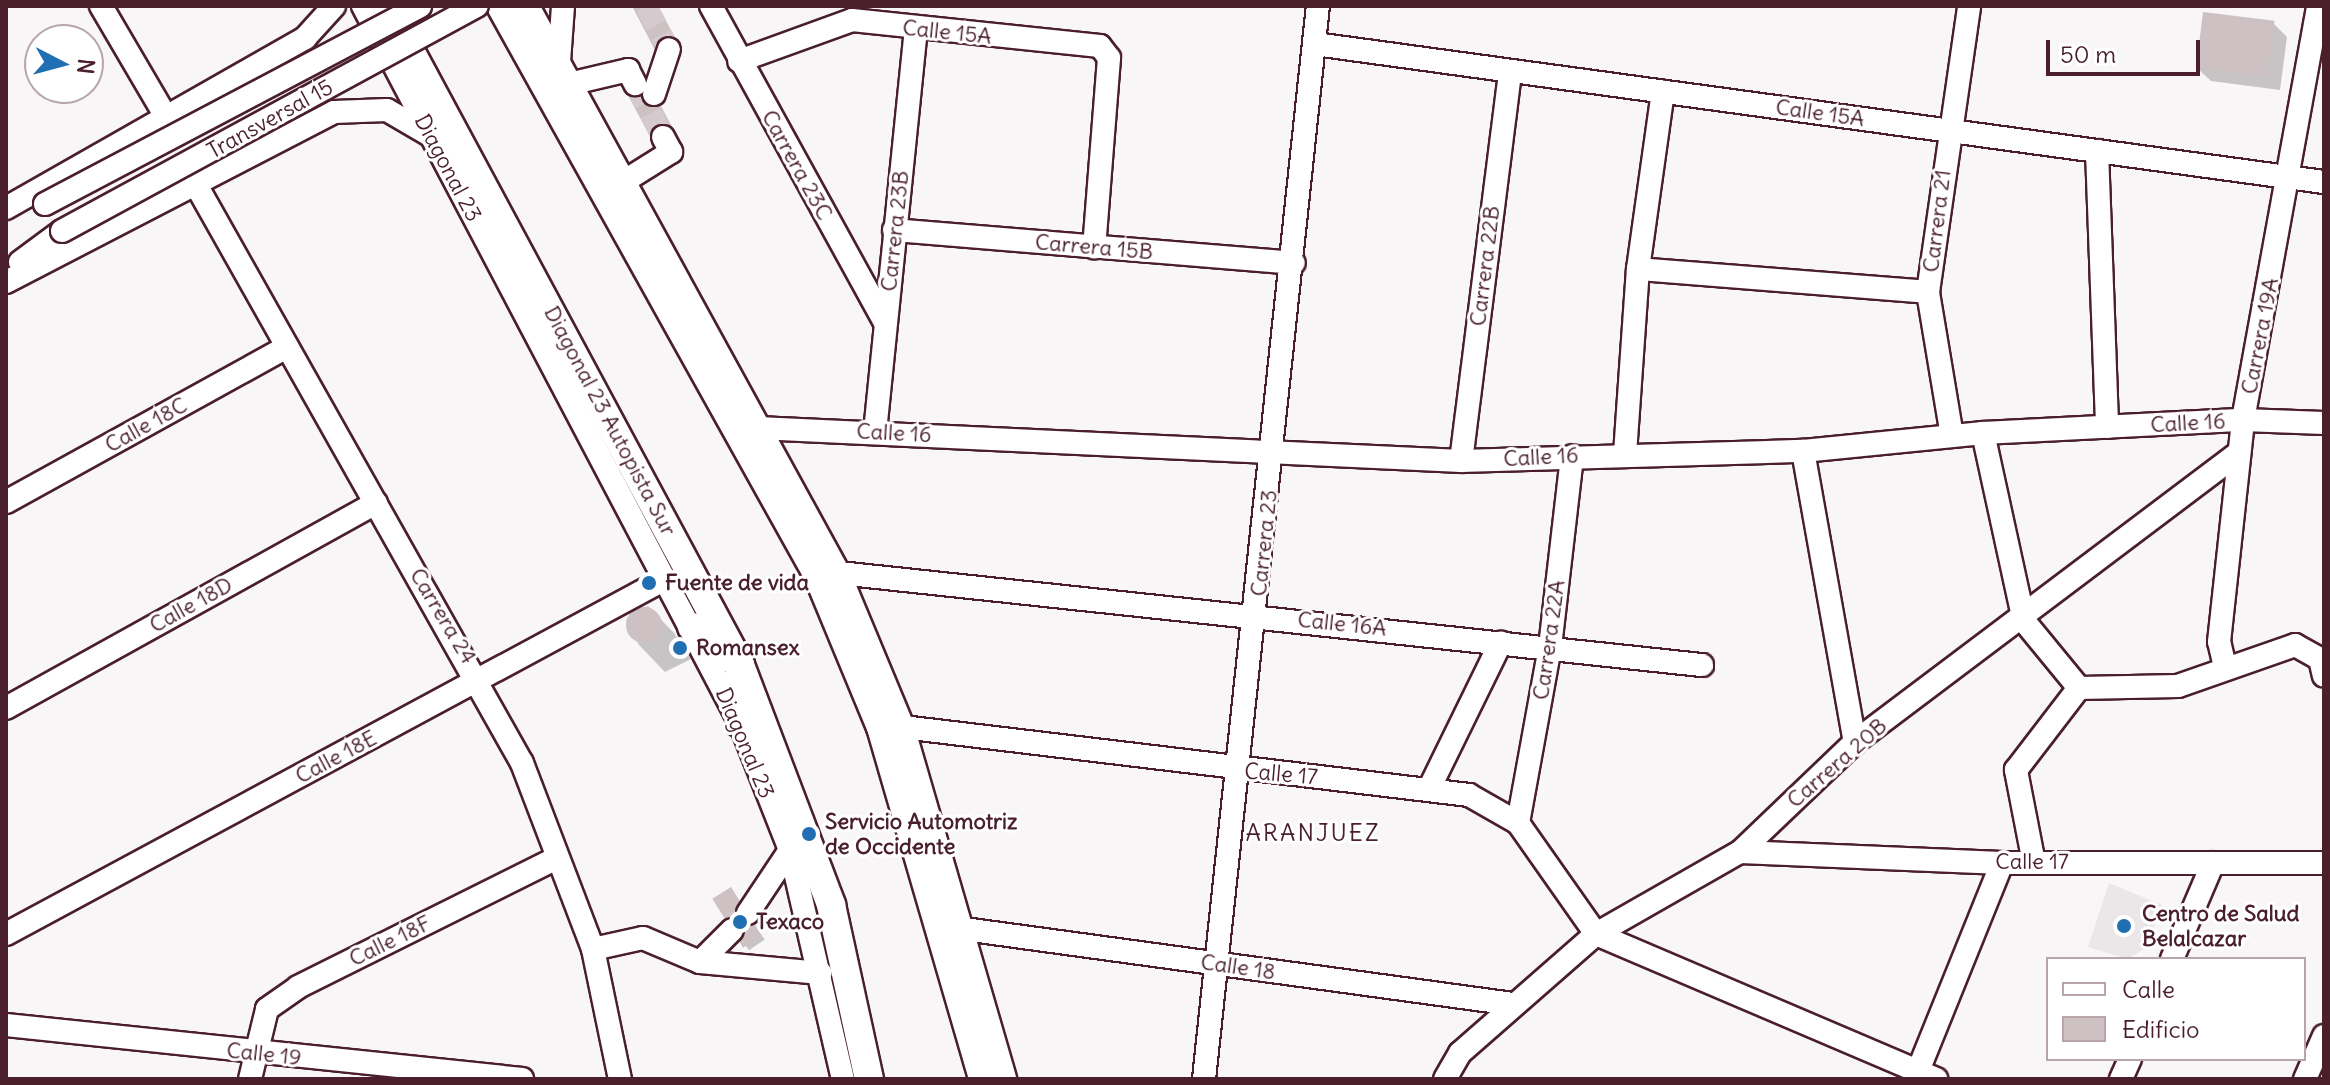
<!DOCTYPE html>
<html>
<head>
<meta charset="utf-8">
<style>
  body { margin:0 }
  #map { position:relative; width:2330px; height:1085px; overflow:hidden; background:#f8f6f7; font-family:Delius,sans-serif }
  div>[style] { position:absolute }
  .built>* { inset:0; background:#ebe6e8 }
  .shadow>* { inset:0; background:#0003; transform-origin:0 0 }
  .building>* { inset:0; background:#cdc1c4; transform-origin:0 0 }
  .round { border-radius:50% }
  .minor-tunnel>* { height:22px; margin-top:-11px; transform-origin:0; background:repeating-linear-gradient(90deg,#d5cbce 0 22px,transparent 0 33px) }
  .roads { filter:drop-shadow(2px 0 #4a1f2b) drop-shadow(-2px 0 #4a1f2b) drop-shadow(0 2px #4a1f2b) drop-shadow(0 -2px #4a1f2b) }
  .minor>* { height:22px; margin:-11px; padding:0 11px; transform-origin:11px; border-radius:11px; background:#fff }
  .major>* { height:28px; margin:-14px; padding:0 14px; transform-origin:14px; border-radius:14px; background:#fff }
  .bridges { filter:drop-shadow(2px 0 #4a1f2b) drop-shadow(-2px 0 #4a1f2b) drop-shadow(0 2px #4a1f2b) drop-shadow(0 -2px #4a1f2b) }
  .minor-bridge>* { height:22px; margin:-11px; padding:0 11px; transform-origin:11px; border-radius:11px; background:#fff }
  .dots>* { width:22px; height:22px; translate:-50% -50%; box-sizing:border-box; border:4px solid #fff; border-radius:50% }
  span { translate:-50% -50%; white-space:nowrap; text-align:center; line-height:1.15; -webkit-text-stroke:6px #fff; paint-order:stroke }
  .street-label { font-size:22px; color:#4a1f2b }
  .poi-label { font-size:22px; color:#4a1f2b; font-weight:700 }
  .left { translate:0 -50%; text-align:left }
  .neighbourhood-label { font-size:24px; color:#4a1f2b; letter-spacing:2px }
  .frame { position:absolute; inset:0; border:8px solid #4a1f2b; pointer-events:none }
  .legend { position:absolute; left:2046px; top:957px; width:260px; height:104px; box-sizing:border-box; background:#fff; border:2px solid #b7a5aa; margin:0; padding:10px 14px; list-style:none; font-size:24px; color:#4a1f2b }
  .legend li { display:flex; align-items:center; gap:16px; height:40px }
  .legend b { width:40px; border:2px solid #b7a5aa }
  .north { position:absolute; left:24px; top:24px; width:80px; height:80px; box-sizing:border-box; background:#fff; border:2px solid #b7a5aa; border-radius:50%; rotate:96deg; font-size:22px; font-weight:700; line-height:32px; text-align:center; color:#4a1f2b }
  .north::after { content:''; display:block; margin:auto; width:28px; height:36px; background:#1f6fb2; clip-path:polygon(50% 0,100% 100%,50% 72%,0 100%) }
  .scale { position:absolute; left:2046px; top:40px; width:154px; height:36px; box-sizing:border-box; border:4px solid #4a1f2b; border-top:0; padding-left:10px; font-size:24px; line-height:28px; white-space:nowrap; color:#4a1f2b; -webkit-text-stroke:6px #fff; paint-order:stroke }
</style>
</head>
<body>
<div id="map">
  <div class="built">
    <i style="clip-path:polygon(2109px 883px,2162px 905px,2146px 948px,2127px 959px,2088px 947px)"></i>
  </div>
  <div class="shadow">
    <i style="clip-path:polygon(2273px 23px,2287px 37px,2280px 90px,2211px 81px,2197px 68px)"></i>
    <i style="clip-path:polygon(648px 606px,674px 633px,691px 659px,665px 672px,639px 645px,626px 620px)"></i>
    <i style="left:734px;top:894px;width:55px;height:19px;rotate:56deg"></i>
  </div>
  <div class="building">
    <i style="clip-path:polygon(632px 6px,658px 6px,678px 43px,658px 56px)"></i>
    <i style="left:2203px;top:12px;width:72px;height:57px;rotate:7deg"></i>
    <i style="left:646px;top:78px;width:60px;height:24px;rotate:62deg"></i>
    <i class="round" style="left:626px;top:607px;width:36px;height:36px"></i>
    <i style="left:731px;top:887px;width:58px;height:22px;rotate:58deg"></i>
  </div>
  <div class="minor-tunnel">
    <i style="left:646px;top:6px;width:49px;rotate:61.9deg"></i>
    <i style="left:635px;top:84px;width:60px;rotate:62.2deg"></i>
  </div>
  <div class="roads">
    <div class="minor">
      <i style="left:101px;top:6px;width:129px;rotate:59.6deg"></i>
      <i style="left:363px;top:6px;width:810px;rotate:62.26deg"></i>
      <i style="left:740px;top:723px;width:136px;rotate:68.5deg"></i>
      <i style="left:790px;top:850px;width:235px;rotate:77deg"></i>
      <i style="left:528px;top:6px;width:647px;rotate:61.26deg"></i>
      <i style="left:839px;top:573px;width:167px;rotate:67.4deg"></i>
      <i style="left:903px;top:727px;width:366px;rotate:73.8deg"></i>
      <i style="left:711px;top:6px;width:361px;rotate:61.2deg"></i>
      <i style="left:1315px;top:44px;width:1018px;rotate:7.79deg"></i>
      <i style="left:739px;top:61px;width:120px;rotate:-19.9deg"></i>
      <i style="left:852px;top:20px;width:249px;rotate:6deg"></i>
      <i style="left:1100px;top:46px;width:15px;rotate:53deg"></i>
      <i style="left:1109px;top:58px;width:190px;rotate:94.5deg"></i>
      <i style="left:559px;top:62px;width:56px;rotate:-85.9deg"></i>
      <i style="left:569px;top:84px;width:61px;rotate:-13.3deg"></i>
      <i style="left:628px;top:70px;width:16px;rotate:63deg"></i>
      <i style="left:654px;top:94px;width:47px;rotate:-71.6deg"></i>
      <i style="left:2097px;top:151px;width:276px;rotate:87.9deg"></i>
      <i style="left:623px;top:182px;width:57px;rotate:-32deg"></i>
      <i style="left:671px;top:152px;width:17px;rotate:-118deg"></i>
      <i style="left:195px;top:183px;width:666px;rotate:60.59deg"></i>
      <i style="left:522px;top:763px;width:199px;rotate:69.1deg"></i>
      <i style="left:593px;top:949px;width:133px;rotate:78.3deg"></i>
      <i style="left:6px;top:208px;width:344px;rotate:-29.6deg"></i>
      <i style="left:305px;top:38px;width:43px;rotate:-47.8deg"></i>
      <i style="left:894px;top:230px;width:401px;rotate:4.7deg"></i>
      <i style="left:20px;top:262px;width:52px;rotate:-36.4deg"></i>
      <i style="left:1638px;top:269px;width:291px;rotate:4.5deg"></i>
      <i style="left:6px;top:282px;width:369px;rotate:-27.4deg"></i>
      <i style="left:334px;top:112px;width:53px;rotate:-2.2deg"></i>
      <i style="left:387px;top:110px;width:48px;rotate:30.3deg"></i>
      <i style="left:758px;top:428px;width:704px;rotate:2.69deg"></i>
      <i style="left:1461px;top:461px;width:342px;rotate:-1.7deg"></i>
      <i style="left:1803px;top:451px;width:181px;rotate:-5.7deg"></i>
      <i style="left:1983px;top:433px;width:260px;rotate:-2.9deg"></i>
      <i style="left:2243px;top:420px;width:81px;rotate:2.1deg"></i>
      <i style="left:875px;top:432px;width:403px;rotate:-84.2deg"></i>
      <i style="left:1983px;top:433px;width:192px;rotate:77.7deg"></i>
      <i style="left:2024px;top:621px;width:87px;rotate:50.6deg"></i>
      <i style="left:1952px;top:436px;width:146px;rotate:-99.5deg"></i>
      <i style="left:1928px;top:292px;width:289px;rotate:-81.8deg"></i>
      <i style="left:1803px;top:451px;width:296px;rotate:79.9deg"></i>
      <i style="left:1625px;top:454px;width:185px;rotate:-86deg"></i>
      <i style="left:1638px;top:269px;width:179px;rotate:-82deg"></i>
      <i style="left:1461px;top:461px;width:393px;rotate:-82.8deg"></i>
      <i style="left:6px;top:502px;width:321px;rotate:-28.9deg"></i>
      <i style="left:839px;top:573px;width:868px;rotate:6.09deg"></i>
      <i style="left:2225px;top:667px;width:26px;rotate:-103deg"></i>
      <i style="left:2219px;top:642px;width:223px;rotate:-83.8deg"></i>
      <i style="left:2243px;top:420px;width:421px;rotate:-79.7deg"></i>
      <i style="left:2079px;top:688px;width:99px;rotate:-1.2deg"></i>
      <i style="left:2178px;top:686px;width:124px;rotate:-19.3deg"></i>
      <i style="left:2295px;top:645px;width:29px;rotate:29deg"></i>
      <i style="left:2320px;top:659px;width:17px;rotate:77deg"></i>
      <i style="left:6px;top:708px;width:423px;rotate:-29deg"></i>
      <i style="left:903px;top:727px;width:570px;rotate:6.85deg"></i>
      <i style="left:1469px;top:795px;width:56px;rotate:29.7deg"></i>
      <i style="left:1518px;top:823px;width:136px;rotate:54.9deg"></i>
      <i style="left:1596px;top:934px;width:370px;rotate:23.1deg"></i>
      <i style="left:1430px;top:787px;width:161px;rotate:-63.9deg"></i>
      <i style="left:1518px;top:823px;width:179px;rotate:-79.7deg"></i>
      <i style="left:1550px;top:647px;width:192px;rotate:-83.4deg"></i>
      <i style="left:1740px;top:852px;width:262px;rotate:2.4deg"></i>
      <i style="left:2002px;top:863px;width:322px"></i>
      <i style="left:2034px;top:863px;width:95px;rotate:-101deg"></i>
      <i style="left:2016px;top:770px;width:103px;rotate:-52.5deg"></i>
      <i style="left:748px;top:913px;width:76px;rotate:-56.3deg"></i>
      <i style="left:964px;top:929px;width:554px;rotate:7.78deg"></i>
      <i style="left:6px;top:934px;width:749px;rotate:-28.31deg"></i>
      <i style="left:593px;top:949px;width:51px;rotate:-12.4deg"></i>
      <i style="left:643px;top:938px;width:62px;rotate:22.8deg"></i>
      <i style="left:700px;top:962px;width:121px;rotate:5.2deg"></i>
      <i style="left:2172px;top:959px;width:104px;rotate:-66.9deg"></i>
      <i style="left:700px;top:962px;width:45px;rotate:-45deg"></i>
      <i style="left:6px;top:1025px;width:519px;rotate:5.97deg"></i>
      <i style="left:1918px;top:1071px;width:224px;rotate:-68deg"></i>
      <i style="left:250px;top:1079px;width:72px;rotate:-76.3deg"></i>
      <i style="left:267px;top:1009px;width:38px;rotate:-35deg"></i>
      <i style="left:298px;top:987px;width:289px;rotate:-26.5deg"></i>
      <i style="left:1204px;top:1079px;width:1079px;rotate:-83.94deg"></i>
      <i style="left:1445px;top:1079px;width:30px;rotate:-60deg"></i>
      <i style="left:1460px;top:1053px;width:181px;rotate:-41.2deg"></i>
      <i style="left:1596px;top:934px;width:166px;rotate:-29.7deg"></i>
      <i style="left:1740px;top:852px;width:159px;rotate:-43.7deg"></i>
      <i style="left:1855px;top:742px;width:481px;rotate:-37deg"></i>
      <i style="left:2121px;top:1079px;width:22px;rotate:-66deg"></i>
      <i style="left:2305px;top:1079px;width:47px;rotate:-66.2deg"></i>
    </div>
    <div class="major">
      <i style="left:386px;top:6px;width:748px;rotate:61.76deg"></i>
      <i style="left:740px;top:665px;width:257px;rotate:69.2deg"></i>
      <i style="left:831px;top:905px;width:178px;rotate:77.7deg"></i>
      <i style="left:501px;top:6px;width:651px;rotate:60.88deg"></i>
      <i style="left:818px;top:575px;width:165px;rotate:67.5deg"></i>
      <i style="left:881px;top:727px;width:366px;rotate:73.8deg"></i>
      <i style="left:692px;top:627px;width:61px;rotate:38.4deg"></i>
      <i style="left:740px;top:665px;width:58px;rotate:90deg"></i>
    </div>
  </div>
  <div class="bridges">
    <div class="minor-bridge">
      <i style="left:45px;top:204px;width:424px;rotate:-27.8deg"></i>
      <i style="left:62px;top:231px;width:472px;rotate:-28.5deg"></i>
    </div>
  </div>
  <div class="dots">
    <i style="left:649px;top:583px;background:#1f6fb2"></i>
    <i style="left:680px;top:648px;background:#1f6fb2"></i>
    <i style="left:809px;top:834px;background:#1f6fb2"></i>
    <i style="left:740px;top:922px;background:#1f6fb2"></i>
    <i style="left:2124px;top:926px;background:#1f6fb2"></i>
  </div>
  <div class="street-label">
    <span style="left:947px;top:32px;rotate:6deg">Calle 15A</span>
    <span style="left:1820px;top:113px;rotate:8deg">Calle 15A</span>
    <span style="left:270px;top:119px;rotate:-29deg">Transversal 15</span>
    <span style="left:797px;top:165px;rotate:61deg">Carrera 23C</span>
    <span style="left:448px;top:168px;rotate:62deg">Diagonal 23</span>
    <span style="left:1937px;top:221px;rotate:-83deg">Carrera 21</span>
    <span style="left:895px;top:231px;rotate:-84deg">Carrera 23B</span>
    <span style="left:1094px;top:247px;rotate:5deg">Carrera 15B</span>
    <span style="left:1485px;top:266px;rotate:-83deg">Carrera 22B</span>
    <span style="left:2260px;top:336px;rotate:-79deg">Carrera 19A</span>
    <span style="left:610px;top:421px;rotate:62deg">Diagonal 23 Autopista Sur</span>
    <span style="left:2188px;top:423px;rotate:-3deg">Calle 16</span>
    <span style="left:146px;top:425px;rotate:-29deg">Calle 18C</span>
    <span style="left:894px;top:433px;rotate:3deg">Calle 16</span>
    <span style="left:1541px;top:457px;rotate:-3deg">Calle 16</span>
    <span style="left:1264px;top:543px;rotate:-84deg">Carrera 23</span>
    <span style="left:191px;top:605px;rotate:-29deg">Calle 18D</span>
    <span style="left:443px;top:616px;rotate:59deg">Carrera 24</span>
    <span style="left:1342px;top:624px;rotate:6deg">Calle 16A</span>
    <span style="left:1549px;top:640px;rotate:-82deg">Carrera 22A</span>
    <span style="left:745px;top:743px;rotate:67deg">Diagonal 23</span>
    <span style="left:336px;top:757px;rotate:-28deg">Calle 18E</span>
    <span style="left:1837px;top:763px;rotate:-41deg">Carrera 20B</span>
    <span style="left:1281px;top:774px;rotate:5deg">Calle 17</span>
    <span style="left:2032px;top:862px">Calle 17</span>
    <span style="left:390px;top:941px;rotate:-26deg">Calle 18F</span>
    <span style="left:1238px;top:967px;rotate:8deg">Calle 18</span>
    <span style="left:264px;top:1054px;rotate:6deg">Calle 19</span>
  </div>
  <div class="poi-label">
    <span class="left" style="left:665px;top:583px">Fuente de vida</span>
    <span class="left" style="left:696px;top:648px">Romansex</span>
    <span class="left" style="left:825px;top:834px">Servicio Automotriz<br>de Occidente</span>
    <span class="left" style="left:2142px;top:926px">Centro de Salud<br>Belalcazar</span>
    <span class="left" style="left:756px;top:922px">Texaco</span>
  </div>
  <div class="neighbourhood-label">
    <span style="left:1313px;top:833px">ARANJUEZ</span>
  </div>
  <div class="frame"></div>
  <ul class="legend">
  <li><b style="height:10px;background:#fff"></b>Calle</li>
  <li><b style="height:22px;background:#cdc1c4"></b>Edificio</li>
  </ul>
  <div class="north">N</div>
  <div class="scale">50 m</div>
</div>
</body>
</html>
